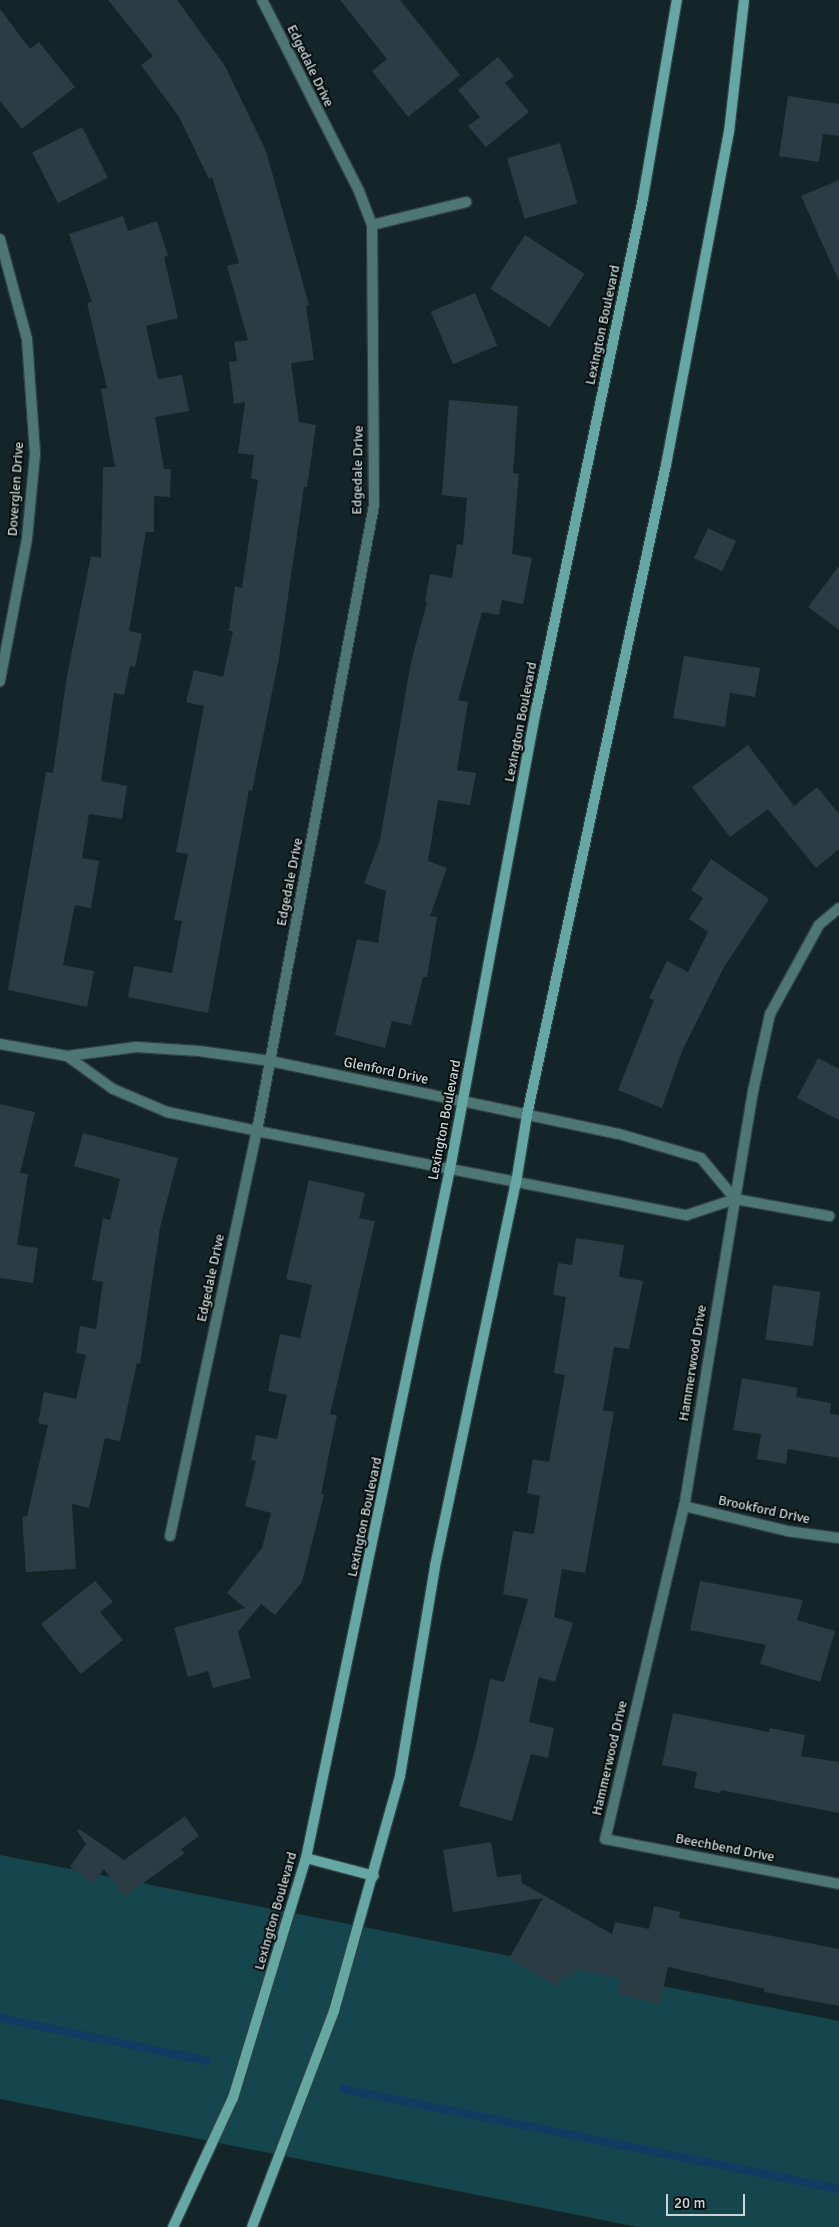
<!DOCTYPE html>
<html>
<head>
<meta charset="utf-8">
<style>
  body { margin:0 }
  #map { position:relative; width:839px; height:2227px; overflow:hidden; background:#132529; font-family:Signika,sans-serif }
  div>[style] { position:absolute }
  .green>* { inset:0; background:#15454d }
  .stream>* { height:8px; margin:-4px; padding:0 4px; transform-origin:4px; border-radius:4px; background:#123b61 }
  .building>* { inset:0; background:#2b3c44; transform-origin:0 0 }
  .roads { filter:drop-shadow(1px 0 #304145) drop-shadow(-1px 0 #304145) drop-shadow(0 1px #304145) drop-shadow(0 -1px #304145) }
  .street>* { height:10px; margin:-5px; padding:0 5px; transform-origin:5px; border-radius:5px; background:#4e7674 }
  .secondary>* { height:10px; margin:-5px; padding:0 5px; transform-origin:5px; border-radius:5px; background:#64a7a3 }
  span { translate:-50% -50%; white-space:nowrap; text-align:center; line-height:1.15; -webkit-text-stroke:4px #060d0e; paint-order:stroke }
  .street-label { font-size:14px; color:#c8d4d6 }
  .scale { position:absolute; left:666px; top:2194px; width:79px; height:22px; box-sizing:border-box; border:2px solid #c8d4d6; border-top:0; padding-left:6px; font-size:15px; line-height:18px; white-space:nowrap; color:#c8d4d6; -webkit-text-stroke:4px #060d0e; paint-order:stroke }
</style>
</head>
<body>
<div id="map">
  <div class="green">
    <i style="clip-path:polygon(0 1855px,839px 2021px,839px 2227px,637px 2227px,0 2099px)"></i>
  </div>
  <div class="stream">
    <i style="left:0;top:2018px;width:211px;rotate:11.7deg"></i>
    <i style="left:343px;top:2089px;width:506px;rotate:11.4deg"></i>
  </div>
  <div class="building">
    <i style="clip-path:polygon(108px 0,177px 0,225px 66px,266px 151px,309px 305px,306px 306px,314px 360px,291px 363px,299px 422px,316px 425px,307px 487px,304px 487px,279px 658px,252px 791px,249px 790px,208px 1013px,128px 997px,134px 966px,172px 973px,182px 921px,174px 920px,188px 854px,176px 852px,204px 706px,186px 702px,194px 670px,223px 677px,233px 631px,229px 631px,235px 586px,242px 588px,258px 480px,251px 478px,254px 455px,238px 453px,245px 402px,234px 404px,229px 362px,237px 361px,234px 342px,248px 340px,227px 266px,239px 263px,212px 177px,209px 179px,179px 117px,141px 65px,153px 56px)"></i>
    <i style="clip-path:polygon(340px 0,400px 0,460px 75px,408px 117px,372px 71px,387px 59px)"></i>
    <i style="clip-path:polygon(0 9px,30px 49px,39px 42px,75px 87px,22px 129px,0 101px)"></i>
    <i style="clip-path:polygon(498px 57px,514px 76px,505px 83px,529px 112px,486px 147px,468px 126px,480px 117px,458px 90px)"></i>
    <i style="clip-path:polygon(788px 96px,839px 104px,839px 136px,823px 134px,819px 162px,779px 156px)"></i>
    <i style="left:82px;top:127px;width:57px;height:56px;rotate:63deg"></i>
    <i style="left:560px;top:143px;width:63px;height:55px;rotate:74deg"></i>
    <i style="clip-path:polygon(839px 180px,839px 281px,801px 196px)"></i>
    <i style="clip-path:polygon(123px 216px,128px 231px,157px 221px,168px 256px,164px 257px,178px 318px,146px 326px,158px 379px,182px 375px,189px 411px,155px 417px,164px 469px,171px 469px,170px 497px,154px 496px,154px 532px,146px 532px,129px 631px,142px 634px,135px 667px,130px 666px,124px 695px,114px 693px,101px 781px,127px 786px,122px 819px,89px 814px,82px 858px,99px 861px,91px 908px,75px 905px,63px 965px,94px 971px,87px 1007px,8px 990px,46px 772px,53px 773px,67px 676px,91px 556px,101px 558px,103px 467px,115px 467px,101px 389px,107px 388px,87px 303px,92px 302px,69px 234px)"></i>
    <i style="left:525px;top:235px;width:71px;height:64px;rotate:33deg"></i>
    <i style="left:475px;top:293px;width:57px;height:48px;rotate:67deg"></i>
    <i style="clip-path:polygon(449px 400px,518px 406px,513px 473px,519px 474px,512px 554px,532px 558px,523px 604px,502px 600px,499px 615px,482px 612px,458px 700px,468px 702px,457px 770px,476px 773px,470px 805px,438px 800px,428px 861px,447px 868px,430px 916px,437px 917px,427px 977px,423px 977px,411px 1025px,392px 1021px,385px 1048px,335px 1035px,357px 939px,378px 943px,386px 891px,364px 883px,380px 840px,411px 662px,427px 602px,425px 602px,430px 574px,452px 578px,457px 544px,463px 545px,467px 498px,442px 495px)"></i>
    <i style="left:708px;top:528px;width:31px;height:33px;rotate:25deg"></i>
    <i style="clip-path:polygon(839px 566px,839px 630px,808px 607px)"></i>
    <i style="clip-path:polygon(684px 656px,760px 668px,755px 697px,730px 693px,725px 727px,673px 718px)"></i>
    <i style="clip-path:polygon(748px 745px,794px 806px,817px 787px,839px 814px,839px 849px,816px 868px,768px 809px,730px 837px,692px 787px)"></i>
    <i style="clip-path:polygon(711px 859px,769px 899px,724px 967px,682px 1051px,662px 1108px,618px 1090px,654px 1000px,649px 998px,667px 961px,688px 972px,708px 932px,689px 919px,703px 898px,691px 890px)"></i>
    <i style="clip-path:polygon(818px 1058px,839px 1069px,839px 1120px,797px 1098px)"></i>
    <i style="clip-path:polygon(0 1104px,35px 1112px,20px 1173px,28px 1174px,17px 1245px,38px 1248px,33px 1283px,0 1278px)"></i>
    <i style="clip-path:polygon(83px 1133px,178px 1158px,160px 1228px,140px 1364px,137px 1363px,120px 1441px,105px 1438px,89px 1508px,72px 1504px,76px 1569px,26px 1572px,22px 1517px,27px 1516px,48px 1425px,38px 1423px,44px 1392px,76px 1399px,86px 1355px,76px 1353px,80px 1326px,96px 1329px,103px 1282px,92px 1280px,103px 1218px,110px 1220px,120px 1179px,74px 1166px)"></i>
    <i style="clip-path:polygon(309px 1180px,365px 1193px,359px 1218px,375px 1221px,330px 1414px,337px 1415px,321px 1494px,324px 1495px,302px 1582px,275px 1615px,261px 1604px,238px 1632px,251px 1678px,213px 1688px,208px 1671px,188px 1677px,174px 1628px,245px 1608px,227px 1593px,262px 1548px,271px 1513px,245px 1506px,256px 1461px,251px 1460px,256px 1435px,277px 1439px,287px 1395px,268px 1391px,280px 1334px,300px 1338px,312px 1285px,286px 1279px)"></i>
    <i style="clip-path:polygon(576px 1238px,624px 1245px,619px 1277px,643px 1281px,629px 1349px,614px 1347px,603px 1410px,614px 1412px,585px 1573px,562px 1569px,554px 1617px,573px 1623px,555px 1682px,539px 1677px,529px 1722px,554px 1728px,548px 1758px,531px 1754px,512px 1821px,459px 1806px,477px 1742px,490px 1679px,504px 1682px,528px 1599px,503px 1594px,513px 1531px,534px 1534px,540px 1496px,527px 1493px,533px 1459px,549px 1462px,565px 1375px,554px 1373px,566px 1297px,553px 1295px,558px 1263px,572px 1265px)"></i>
    <i style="left:773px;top:1285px;width:48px;height:55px;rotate:8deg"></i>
    <i style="clip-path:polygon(742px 1378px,798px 1388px,796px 1397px,831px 1403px,830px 1414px,839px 1415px,839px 1458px,788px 1449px,786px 1464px,757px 1459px,761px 1434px,733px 1430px)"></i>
    <i style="clip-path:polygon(95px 1581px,113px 1602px,100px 1612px,123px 1640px,81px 1674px,41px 1624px)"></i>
    <i style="clip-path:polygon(700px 1581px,803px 1600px,797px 1620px,835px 1631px,820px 1682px,760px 1664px,766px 1645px,690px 1630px)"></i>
    <i style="clip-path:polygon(673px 1713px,769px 1732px,770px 1728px,805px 1735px,801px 1756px,839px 1762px,839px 1813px,721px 1790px,720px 1793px,694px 1788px,697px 1772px,662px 1765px)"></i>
    <i style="clip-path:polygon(185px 1816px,199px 1836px,181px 1849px,185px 1853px,124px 1897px,104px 1869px,93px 1883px,70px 1867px,86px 1844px,77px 1831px,79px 1829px,124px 1860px)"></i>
    <i style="clip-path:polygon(491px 1842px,497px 1877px,521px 1874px,522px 1883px,612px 1934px,615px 1922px,649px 1929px,654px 1906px,680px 1912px,679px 1918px,839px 1949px,839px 2006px,764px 1992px,765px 1989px,668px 1967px,660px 2004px,618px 1994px,621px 1979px,576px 1969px,570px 1979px,563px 1975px,557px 1986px,509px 1959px,543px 1898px,453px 1912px,443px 1850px)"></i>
  </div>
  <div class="roads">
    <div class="street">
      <i style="left:372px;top:225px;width:97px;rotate:-13.7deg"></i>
      <i style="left:0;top:239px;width:104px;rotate:74.9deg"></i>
      <i style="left:27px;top:339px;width:115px;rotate:86deg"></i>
      <i style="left:35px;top:454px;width:85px;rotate:95.4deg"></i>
      <i style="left:27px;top:539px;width:145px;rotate:100.8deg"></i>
      <i style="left:839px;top:908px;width:26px;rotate:140deg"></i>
      <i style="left:819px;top:925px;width:102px;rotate:118.8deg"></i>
      <i style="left:770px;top:1014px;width:79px;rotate:102.4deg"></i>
      <i style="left:753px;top:1091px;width:421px;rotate:99.4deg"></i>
      <i style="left:684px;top:1506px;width:342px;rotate:103.3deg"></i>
      <i style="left:605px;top:1839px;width:238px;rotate:10.9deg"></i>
      <i style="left:0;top:1044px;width:68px;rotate:10.2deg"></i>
      <i style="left:67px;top:1056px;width:70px;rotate:-7.4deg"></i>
      <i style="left:136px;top:1047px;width:63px;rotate:3.6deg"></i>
      <i style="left:199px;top:1051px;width:72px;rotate:8deg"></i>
      <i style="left:270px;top:1061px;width:196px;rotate:11.8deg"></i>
      <i style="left:462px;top:1101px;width:160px;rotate:11.9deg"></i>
      <i style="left:619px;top:1134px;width:85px;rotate:16.3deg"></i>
      <i style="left:701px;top:1158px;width:53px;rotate:50.3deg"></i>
      <i style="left:67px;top:1056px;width:57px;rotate:35.7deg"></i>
      <i style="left:113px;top:1089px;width:59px;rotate:23.1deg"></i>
      <i style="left:167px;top:1112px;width:92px;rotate:11.9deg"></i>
      <i style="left:257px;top:1131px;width:438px;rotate:11.1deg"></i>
      <i style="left:687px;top:1215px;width:51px;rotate:-18.4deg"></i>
      <i style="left:735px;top:1199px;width:96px;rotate:10.3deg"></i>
      <i style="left:684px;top:1506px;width:106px;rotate:13.6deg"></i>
      <i style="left:787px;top:1531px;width:52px;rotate:7.7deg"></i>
      <i style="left:170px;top:1536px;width:414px;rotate:-77.9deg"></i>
      <i style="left:257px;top:1131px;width:637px;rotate:-79.41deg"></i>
      <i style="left:374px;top:505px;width:280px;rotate:-90.4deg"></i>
      <i style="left:372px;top:225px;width:36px;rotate:-111deg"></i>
      <i style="left:359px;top:191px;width:214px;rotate:-116.9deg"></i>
    </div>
    <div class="secondary">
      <i style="left:306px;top:1858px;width:70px;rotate:14.8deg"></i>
      <i style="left:173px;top:2227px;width:142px;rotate:-65.1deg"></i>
      <i style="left:233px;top:2098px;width:251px;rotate:-73.1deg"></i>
      <i style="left:306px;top:1858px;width:704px;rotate:-78.2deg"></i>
      <i style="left:450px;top:1169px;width:471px;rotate:-79.4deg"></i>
      <i style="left:537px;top:706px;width:519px;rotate:-78.21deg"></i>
      <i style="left:643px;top:198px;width:201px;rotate:-80.3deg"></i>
      <i style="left:252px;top:2227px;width:231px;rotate:-69.2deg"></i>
      <i style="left:334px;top:2011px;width:244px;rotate:-74.3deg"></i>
      <i style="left:400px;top:1776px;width:213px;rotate:-80.5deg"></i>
      <i style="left:435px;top:1566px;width:391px;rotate:-78.1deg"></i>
      <i style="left:516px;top:1183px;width:69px;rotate:-80.8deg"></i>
      <i style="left:527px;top:1115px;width:665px;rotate:-77.93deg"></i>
      <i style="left:666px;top:465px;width:339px;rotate:-79.3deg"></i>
      <i style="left:729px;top:132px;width:133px;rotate:-83.5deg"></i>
    </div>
  </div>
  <div class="street-label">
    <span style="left:310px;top:66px;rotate:64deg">Edgedale Drive</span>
    <span style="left:603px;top:325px;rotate:-78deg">Lexington Boulevard</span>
    <span style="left:358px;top:470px;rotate:-89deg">Edgedale Drive</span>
    <span style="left:16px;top:489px;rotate:-86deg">Doverglen Drive</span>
    <span style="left:521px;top:722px;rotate:-79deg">Lexington Boulevard</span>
    <span style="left:290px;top:882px;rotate:-79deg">Edgedale Drive</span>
    <span style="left:386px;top:1071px;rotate:12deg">Glenford Drive</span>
    <span style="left:445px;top:1120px;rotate:-79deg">Lexington Boulevard</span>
    <span style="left:211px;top:1278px;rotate:-78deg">Edgedale Drive</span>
    <span style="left:693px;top:1363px;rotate:-81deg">Hammerwood Drive</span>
    <span style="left:764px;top:1510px;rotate:12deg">Brookford Drive</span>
    <span style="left:365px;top:1517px;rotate:-78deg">Lexington Boulevard</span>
    <span style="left:610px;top:1758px;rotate:-77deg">Hammerwood Drive</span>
    <span style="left:725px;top:1848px;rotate:11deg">Beechbend Drive</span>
    <span style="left:276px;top:1911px;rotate:-74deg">Lexington Boulevard</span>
  </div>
  <div class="scale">20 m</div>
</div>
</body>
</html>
